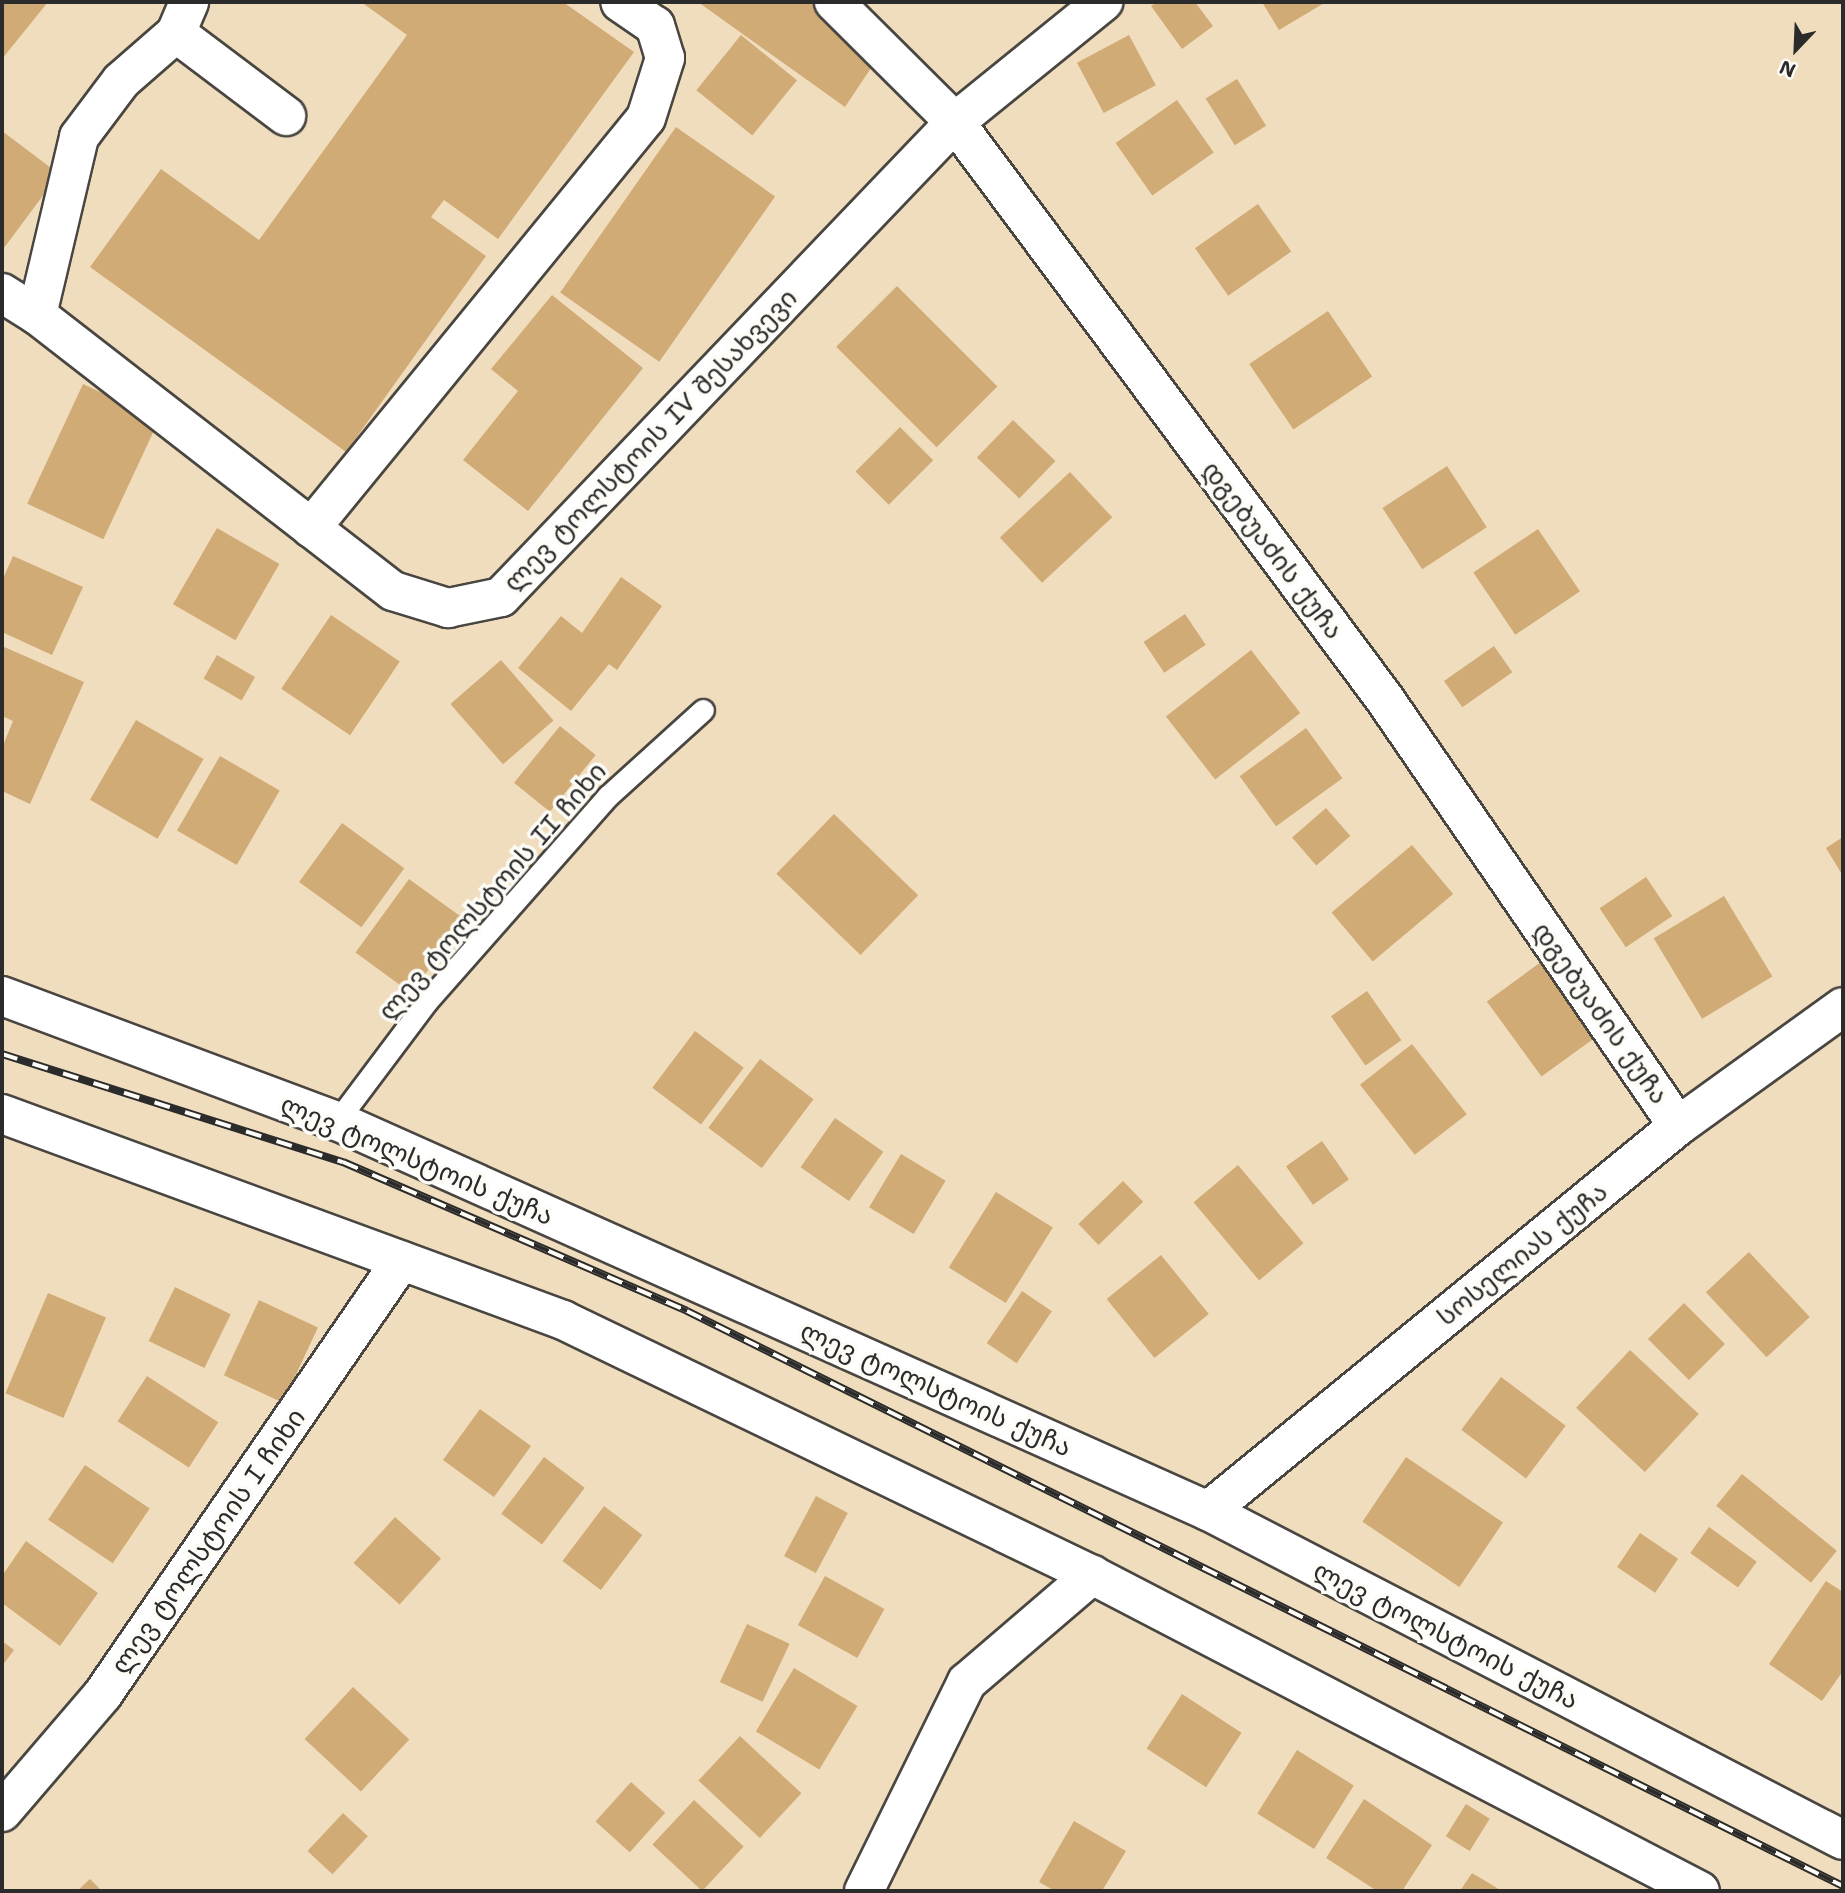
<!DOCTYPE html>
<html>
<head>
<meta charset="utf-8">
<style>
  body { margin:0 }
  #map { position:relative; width:1845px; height:1893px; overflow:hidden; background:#f0ddbe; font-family:"Shantell Sans","Noto Sans Georgian",sans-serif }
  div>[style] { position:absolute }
  .building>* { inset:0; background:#d1ab76; transform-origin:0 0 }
  .roads { filter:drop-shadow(2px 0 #494641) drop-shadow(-2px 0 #494641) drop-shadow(0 2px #494641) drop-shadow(0 -2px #494641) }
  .lane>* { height:21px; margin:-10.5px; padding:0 10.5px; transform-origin:10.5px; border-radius:10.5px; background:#fff }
  .street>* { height:38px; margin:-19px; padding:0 19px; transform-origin:19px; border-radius:19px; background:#fff }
  .rail>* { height:8px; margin-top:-4px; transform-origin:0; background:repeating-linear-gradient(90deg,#fdfcf7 0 16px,#2b2b2b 0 32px); box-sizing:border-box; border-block:2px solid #2b2b2b }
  span { translate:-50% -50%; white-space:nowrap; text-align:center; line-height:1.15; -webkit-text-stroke:7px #fdfcf7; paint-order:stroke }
  .street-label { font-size:26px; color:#2b2b2b }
  .frame { position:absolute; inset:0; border:4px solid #2b2b2b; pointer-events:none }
  .north { position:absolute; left:1761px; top:14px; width:70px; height:70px; -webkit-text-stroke:5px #fdfcf7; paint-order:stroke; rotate:203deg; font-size:19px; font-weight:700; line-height:28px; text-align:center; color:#2b2b2b }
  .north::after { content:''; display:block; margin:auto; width:24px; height:32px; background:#2b2b2b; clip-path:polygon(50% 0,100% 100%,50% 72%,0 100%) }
</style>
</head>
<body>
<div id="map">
  <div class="building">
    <i style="clip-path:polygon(2px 2px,48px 2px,2px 59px)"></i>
    <i style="clip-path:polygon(361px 2px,563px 2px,634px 52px,498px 239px,444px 200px,431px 217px,486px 256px,346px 452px,90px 267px,161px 169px,259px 240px,407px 35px)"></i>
    <i style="clip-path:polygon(698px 2px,811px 2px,879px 56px,845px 107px)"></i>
    <i style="clip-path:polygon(1157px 2px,1195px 2px,1213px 26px,1182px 49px,1151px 6px)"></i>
    <i style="clip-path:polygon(1262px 2px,1326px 2px,1279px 30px)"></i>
    <i style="left:741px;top:35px;width:72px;height:71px;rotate:39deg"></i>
    <i style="left:1129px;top:35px;width:57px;height:59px;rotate:62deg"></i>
    <i style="left:1237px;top:79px;width:55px;height:37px;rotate:58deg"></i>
    <i style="left:1177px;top:100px;width:64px;height:75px;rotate:55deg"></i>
    <i style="left:676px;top:127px;width:121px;height:202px;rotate:35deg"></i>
    <i style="clip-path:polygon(2px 131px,59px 174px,4px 248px,2px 246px)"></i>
    <i style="left:1258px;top:204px;width:58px;height:77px;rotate:55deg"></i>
    <i style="left:897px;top:286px;width:142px;height:86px;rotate:45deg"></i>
    <i style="clip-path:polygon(552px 295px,643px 368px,528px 511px,463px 460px,518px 391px,491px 369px)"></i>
    <i style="left:1328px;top:311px;width:79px;height:95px;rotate:56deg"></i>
    <i style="left:83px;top:384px;width:84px;height:132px;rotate:25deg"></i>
    <i style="left:1013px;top:420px;width:59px;height:52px;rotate:44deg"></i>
    <i style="left:900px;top:427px;width:47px;height:63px;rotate:45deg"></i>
    <i style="left:1447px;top:466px;width:73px;height:77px;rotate:57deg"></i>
    <i style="left:1070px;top:472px;width:62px;height:96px;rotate:47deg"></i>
    <i style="left:217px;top:528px;width:72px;height:88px;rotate:30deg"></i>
    <i style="left:1538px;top:529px;width:75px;height:78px;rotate:56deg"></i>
    <i style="clip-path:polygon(13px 556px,83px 587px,52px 655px,2px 632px,2px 581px)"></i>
    <i style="clip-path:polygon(621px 577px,662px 606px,617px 670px,609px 664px,571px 711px,518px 668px,561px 616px,582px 633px)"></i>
    <i style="left:1185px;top:614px;width:37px;height:50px;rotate:56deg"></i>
    <i style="left:331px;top:615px;width:83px;height:89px;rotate:34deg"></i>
    <i style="clip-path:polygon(2px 646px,84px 682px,30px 804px,2px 791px,2px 748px,13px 721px,2px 716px)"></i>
    <i style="left:1494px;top:646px;width:32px;height:61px;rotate:55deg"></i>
    <i style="left:1251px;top:650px;width:80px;height:108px;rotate:52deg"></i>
    <i style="left:217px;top:655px;width:44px;height:27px;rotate:30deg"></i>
    <i style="left:501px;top:660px;width:80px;height:67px;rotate:49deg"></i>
    <i style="left:136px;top:720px;width:78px;height:92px;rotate:30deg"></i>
    <i style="left:560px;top:726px;width:46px;height:73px;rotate:39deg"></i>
    <i style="left:1306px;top:728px;width:62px;height:82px;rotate:54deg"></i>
    <i style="left:220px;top:756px;width:69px;height:86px;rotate:30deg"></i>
    <i style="left:1326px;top:808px;width:37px;height:45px;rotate:49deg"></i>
    <i style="left:834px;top:814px;width:117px;height:83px;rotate:44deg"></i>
    <i style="left:342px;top:823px;width:77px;height:73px;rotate:36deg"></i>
    <i style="clip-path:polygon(1843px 837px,1843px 876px,1826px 848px)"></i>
    <i style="left:1412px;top:845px;width:64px;height:105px;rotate:50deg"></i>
    <i style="left:1646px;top:877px;width:47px;height:56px;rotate:56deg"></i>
    <i style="left:409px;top:879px;width:69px;height:91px;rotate:36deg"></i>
    <i style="left:1724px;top:896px;width:94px;height:82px;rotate:59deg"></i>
    <i style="left:1541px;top:962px;width:93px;height:67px;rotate:54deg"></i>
    <i style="left:1367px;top:991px;width:60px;height:44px;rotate:55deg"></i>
    <i style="left:695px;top:1031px;width:61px;height:71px;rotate:37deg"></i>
    <i style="left:1412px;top:1044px;width:89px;height:66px;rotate:52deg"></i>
    <i style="left:760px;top:1059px;width:67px;height:86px;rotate:37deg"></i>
    <i style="left:835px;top:1118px;width:59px;height:60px;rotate:35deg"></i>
    <i style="left:1322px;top:1141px;width:47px;height:44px;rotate:55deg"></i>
    <i style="left:901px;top:1154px;width:52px;height:62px;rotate:31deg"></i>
    <i style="left:1238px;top:1165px;width:102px;height:58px;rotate:50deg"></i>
    <i style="left:1123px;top:1181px;width:29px;height:62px;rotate:46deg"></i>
    <i style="left:996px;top:1192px;width:67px;height:89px;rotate:32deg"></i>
    <i style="left:1749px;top:1252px;width:89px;height:59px;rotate:47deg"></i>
    <i style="left:1161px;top:1255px;width:76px;height:70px;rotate:51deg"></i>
    <i style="left:175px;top:1287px;width:62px;height:60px;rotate:26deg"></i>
    <i style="left:1022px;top:1291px;width:36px;height:63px;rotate:34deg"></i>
    <i style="left:48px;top:1293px;width:63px;height:109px;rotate:23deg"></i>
    <i style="left:259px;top:1300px;width:65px;height:83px;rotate:25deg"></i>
    <i style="left:1684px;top:1303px;width:58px;height:51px;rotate:45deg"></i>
    <i style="left:1630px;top:1350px;width:94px;height:79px;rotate:43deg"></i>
    <i style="left:147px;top:1376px;width:85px;height:54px;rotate:33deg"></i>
    <i style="left:1501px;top:1377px;width:81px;height:66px;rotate:37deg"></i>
    <i style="left:480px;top:1409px;width:63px;height:63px;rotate:36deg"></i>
    <i style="left:544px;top:1457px;width:51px;height:71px;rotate:37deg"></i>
    <i style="left:1406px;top:1457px;width:117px;height:78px;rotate:34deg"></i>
    <i style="left:85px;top:1465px;width:78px;height:66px;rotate:34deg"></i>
    <i style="left:1742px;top:1474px;width:122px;height:41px;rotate:39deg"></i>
    <i style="left:816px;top:1496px;width:36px;height:68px;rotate:28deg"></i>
    <i style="left:604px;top:1506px;width:48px;height:69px;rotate:37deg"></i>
    <i style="left:395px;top:1517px;width:62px;height:62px;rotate:42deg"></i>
    <i style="left:1709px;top:1527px;width:59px;height:32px;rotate:36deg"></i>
    <i style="left:1640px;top:1533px;width:46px;height:41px;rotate:34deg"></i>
    <i style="clip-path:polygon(26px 1541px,98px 1593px,60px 1646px,2px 1603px,2px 1576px)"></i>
    <i style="left:825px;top:1576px;width:68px;height:56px;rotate:29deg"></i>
    <i style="clip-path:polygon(1826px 1581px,1843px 1592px,1843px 1671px,1822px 1701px,1769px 1664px)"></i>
    <i style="left:747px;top:1624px;width:47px;height:64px;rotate:25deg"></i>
    <i style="clip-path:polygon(2px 1641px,14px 1650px,2px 1666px)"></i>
    <i style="left:794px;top:1668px;width:74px;height:74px;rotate:31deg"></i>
    <i style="left:353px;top:1687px;width:77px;height:71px;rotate:43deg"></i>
    <i style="left:1182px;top:1694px;width:71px;height:65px;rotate:33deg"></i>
    <i style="left:740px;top:1736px;width:84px;height:61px;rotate:43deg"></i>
    <i style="left:1297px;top:1750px;width:67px;height:75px;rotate:32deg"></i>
    <i style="left:631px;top:1782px;width:46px;height:53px;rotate:42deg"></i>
    <i style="clip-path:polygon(1364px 1799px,1432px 1845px,1402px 1891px,1377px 1891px,1326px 1858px)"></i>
    <i style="left:694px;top:1800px;width:68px;height:61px;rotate:43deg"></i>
    <i style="left:1466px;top:1804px;width:28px;height:38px;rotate:32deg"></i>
    <i style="left:343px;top:1813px;width:34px;height:52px;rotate:43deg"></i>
    <i style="clip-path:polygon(1074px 1821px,1126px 1851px,1102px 1891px,1055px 1891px,1039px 1882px)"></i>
    <i style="clip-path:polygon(1472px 1873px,1502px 1891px,1460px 1891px)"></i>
    <i style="clip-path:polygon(90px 1879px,102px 1891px,77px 1891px)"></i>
  </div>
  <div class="roads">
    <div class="lane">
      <i style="left:337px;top:1121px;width:151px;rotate:-53.1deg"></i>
      <i style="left:428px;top:1000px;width:272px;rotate:-48.6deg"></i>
      <i style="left:608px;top:796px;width:128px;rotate:-42.2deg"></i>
    </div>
    <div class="street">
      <i style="left:834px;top:2px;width:170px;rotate:44.8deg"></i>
      <i style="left:955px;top:122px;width:718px;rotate:53.32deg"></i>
      <i style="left:1384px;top:698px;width:519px;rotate:55.51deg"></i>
      <i style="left:176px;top:33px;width:138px;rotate:37deg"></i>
      <i style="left:2px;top:293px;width:41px;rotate:32.2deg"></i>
      <i style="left:37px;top:315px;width:450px;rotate:37.8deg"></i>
      <i style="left:393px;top:591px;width:58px;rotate:17.2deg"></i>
      <i style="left:448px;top:608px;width:54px;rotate:-11.7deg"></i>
      <i style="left:501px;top:597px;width:657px;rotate:-46.29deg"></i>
      <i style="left:955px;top:122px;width:191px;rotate:-39deg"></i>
      <i style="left:37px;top:315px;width:183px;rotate:-76.7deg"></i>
      <i style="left:79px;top:137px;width:70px;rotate:-53.1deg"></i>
      <i style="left:121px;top:81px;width:73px;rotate:-41.1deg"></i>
      <i style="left:176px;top:33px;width:34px;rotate:-67deg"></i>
      <i style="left:311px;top:528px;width:529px;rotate:-50.75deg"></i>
      <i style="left:646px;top:118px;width:63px;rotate:-72.4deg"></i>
      <i style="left:665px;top:58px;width:34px;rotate:-107deg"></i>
      <i style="left:655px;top:26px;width:42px;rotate:-145.6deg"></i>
      <i style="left:2px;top:996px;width:358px;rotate:20.5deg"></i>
      <i style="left:337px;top:1121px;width:954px;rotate:24.12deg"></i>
      <i style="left:1208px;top:1511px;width:715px;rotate:27.39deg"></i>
      <i style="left:2px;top:1114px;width:598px;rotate:20.16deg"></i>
      <i style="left:563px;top:1320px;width:587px;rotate:25.74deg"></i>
      <i style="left:1092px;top:1575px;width:685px;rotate:27.46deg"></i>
      <i style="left:1208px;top:1511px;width:608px;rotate:-39.32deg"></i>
      <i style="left:1678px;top:1126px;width:203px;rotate:-35.8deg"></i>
      <i style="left:2px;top:1812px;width:155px;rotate:-49.4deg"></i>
      <i style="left:103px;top:1694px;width:526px;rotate:-55.46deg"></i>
      <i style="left:864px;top:1891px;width:233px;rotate:-63.8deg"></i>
      <i style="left:967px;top:1682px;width:165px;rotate:-40.6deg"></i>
    </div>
  </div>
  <div class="rail">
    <i style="left:2px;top:1054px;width:358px;rotate:17.6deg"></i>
    <i style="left:343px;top:1162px;width:375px;rotate:23.4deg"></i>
    <i style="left:687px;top:1311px;width:1291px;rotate:26.45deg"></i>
  </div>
  <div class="street-label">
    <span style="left:650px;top:440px;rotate:-46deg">ლევ ტოლსტოის IV შესახვევი</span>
    <span style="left:1273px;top:550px;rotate:53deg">დგებუაძის ქუჩა</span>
    <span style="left:492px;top:891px;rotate:-49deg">ლევ ტოლსტოის II ჩიხი</span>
    <span style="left:1601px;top:1013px;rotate:55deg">დგებუაძის ქუჩა</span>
    <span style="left:417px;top:1160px;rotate:23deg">ლევ ტოლსტოის ქუჩა</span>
    <span style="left:1522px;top:1254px;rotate:-39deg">სოსელიას ქუჩა</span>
    <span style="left:936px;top:1389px;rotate:24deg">ლევ ტოლსტოის ქუჩა</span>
    <span style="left:208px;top:1541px;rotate:-55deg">ლევ ტოლსტოის I ჩიხი</span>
    <span style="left:1446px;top:1635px;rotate:27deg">ლევ ტოლსტოის ქუჩა</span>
  </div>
  <div class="frame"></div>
  <div class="north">N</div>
</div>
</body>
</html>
